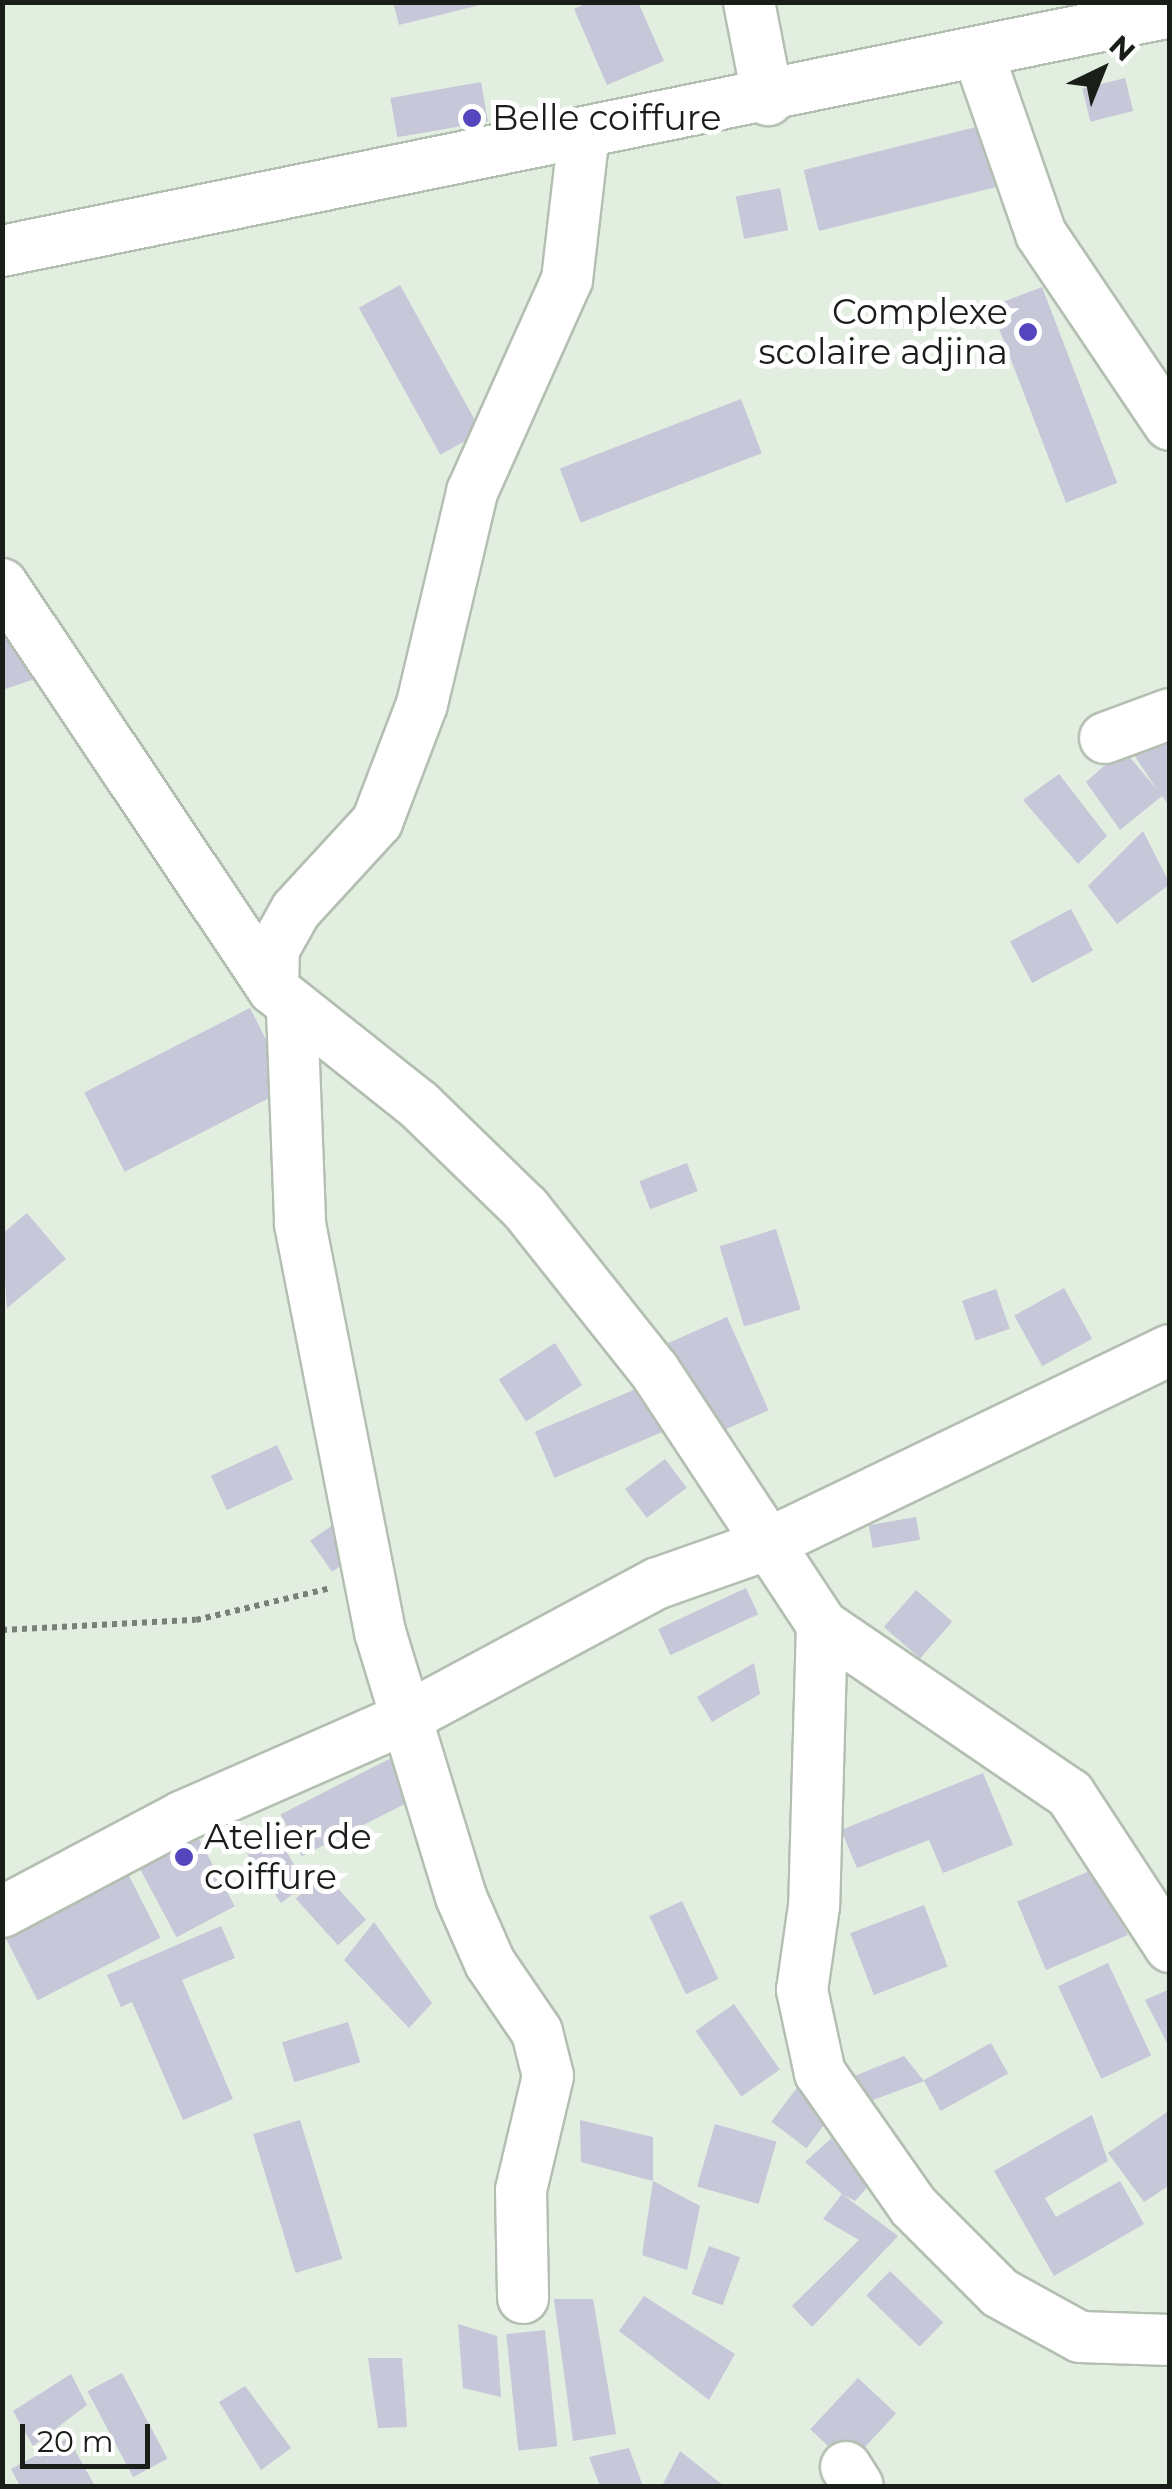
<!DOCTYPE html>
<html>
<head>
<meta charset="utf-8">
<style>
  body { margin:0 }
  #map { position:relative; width:1172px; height:2489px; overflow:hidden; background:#e2eee0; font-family:Montserrat,sans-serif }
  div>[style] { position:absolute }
  .building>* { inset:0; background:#c6c7d8; transform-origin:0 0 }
  .path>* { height:6px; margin-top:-3px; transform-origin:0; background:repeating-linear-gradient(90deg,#788177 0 5px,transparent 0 10px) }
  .roads { filter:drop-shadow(2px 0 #b3bfb1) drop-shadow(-2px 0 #b3bfb1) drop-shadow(0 2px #b3bfb1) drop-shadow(0 -2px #b3bfb1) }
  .minor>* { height:50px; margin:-25px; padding:0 25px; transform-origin:25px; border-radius:25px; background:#fff }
  .dots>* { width:28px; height:28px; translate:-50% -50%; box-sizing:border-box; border:5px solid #fff; border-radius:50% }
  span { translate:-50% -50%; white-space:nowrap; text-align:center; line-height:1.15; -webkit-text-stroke:10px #fff; paint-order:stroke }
  .poi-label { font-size:35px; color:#191e19 }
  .left { translate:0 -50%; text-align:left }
  .right { translate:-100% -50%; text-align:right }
  .frame { position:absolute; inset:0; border:5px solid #191e19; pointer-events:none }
  .north { position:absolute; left:1052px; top:20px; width:100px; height:100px; -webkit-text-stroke:8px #fff; paint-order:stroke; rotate:43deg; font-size:28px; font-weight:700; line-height:40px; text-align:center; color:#191e19 }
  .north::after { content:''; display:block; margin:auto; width:35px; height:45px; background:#191e19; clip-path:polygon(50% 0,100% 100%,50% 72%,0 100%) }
  .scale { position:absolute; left:20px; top:2424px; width:130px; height:45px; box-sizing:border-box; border:5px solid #191e19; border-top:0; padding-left:12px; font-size:30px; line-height:35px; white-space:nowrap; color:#191e19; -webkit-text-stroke:8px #fff; paint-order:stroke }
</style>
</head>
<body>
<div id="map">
  <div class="building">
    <i style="clip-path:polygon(393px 2px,484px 2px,484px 4px,399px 25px)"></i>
    <i style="clip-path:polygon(589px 2px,638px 2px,664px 61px,607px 85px,574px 9px)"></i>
    <i style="left:1125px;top:78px;width:34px;height:44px;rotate:76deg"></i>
    <i style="left:481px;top:82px;width:40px;height:92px;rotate:80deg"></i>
    <i style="left:988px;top:124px;width:63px;height:190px;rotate:76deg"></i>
    <i style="left:780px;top:188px;width:43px;height:45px;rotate:79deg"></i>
    <i style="left:400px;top:285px;width:168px;height:47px;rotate:61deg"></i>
    <i style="left:1042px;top:287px;width:210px;height:55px;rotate:69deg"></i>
    <i style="left:741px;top:399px;width:58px;height:194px;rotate:69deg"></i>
    <i style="clip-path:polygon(21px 631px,38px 678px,2px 690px,2px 637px)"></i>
    <i style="clip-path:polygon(1170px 726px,1170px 807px,1162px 796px,1120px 830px,1086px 782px,1123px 749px,1158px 791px,1132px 752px)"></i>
    <i style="clip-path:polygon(1059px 774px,1107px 836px,1078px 864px,1023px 800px)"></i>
    <i style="clip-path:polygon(1143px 831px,1170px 884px,1117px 924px,1088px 886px)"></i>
    <i style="left:1071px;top:909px;width:47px;height:69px;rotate:62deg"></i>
    <i style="left:250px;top:1008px;width:89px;height:186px;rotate:63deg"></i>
    <i style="left:687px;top:1163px;width:30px;height:51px;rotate:69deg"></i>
    <i style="clip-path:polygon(27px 1213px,66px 1259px,7px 1308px,2px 1234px)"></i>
    <i style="left:776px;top:1229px;width:84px;height:59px;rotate:73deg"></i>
    <i style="left:1064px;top:1288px;width:58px;height:57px;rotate:61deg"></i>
    <i style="left:996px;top:1289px;width:42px;height:36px;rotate:71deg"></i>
    <i style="left:727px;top:1317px;width:102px;height:66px;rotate:66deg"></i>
    <i style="left:555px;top:1343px;width:50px;height:67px;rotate:57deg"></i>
    <i style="left:650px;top:1383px;width:50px;height:125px;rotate:67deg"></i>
    <i style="left:277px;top:1445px;width:38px;height:73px;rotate:65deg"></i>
    <i style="left:665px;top:1459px;width:36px;height:50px;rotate:53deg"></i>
    <i style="left:916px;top:1517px;width:23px;height:48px;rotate:80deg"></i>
    <i style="left:334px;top:1524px;width:38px;height:29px;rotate:55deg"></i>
    <i style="left:746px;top:1588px;width:29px;height:97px;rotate:65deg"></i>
    <i style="left:916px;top:1590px;width:48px;height:49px;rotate:41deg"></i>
    <i style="clip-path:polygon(754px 1663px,760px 1694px,712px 1722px,697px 1697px)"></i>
    <i style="left:399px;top:1754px;width:47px;height:133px;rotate:63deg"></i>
    <i style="clip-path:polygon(983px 1773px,1013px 1845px,943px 1873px,929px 1840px,857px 1868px,841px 1830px)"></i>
    <i style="clip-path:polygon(272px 1825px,305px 1885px,281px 1903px,242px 1846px)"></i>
    <i style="left:192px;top:1826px;width:91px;height:66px;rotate:62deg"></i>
    <i style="left:1099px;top:1867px;width:74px;height:89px;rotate:67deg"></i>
    <i style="left:126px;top:1870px;width:76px;height:138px;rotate:63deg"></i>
    <i style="left:324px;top:1873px;width:63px;height:38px;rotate:48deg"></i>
    <i style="left:682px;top:1901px;width:86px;height:36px;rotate:65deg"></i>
    <i style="left:924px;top:1905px;width:66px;height:79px;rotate:69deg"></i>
    <i style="clip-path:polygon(374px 1922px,432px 2003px,409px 2028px,344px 1960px)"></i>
    <i style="clip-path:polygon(221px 1926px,235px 1958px,182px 1980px,233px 2099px,183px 2120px,132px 2002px,121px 2007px,107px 1975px)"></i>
    <i style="left:1108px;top:1963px;width:102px;height:55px;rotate:65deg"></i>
    <i style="clip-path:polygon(1170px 1989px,1170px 2049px,1145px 2000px)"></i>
    <i style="left:734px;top:2004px;width:80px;height:47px;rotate:55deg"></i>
    <i style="left:348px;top:2022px;width:42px;height:69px;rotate:73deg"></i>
    <i style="left:991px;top:2043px;width:35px;height:77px;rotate:61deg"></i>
    <i style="clip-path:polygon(904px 2056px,924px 2081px,857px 2106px,847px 2079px)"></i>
    <i style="left:802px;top:2081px;width:44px;height:51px;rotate:37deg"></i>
    <i style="clip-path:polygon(1170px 2110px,1170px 2185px,1144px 2202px,1108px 2153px)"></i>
    <i style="clip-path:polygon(1092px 2115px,1108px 2161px,1045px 2198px,1056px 2217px,1120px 2181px,1144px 2224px,1054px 2276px,994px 2171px)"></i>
    <i style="left:300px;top:2120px;width:145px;height:49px;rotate:73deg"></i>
    <i style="clip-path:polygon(580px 2120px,653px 2137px,653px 2181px,581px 2162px)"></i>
    <i style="left:715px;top:2124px;width:64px;height:65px;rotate:16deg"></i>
    <i style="clip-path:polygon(834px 2136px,871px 2183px,855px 2201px,842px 2194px,898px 2236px,812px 2327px,792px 2306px,859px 2240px,823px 2219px,842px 2194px,805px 2162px)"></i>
    <i style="clip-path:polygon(653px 2181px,700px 2206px,687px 2270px,642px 2255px)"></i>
    <i style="left:709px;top:2246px;width:33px;height:51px;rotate:20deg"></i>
    <i style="left:890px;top:2271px;width:74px;height:34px;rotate:44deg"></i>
    <i style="clip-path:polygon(644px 2296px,735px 2354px,709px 2400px,619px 2331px)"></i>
    <i style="clip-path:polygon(554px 2299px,593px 2299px,616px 2434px,573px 2441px)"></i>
    <i style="clip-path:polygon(458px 2324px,497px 2336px,501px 2397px,463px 2388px)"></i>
    <i style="left:545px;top:2330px;width:117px;height:39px;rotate:84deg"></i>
    <i style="clip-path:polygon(368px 2358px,402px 2358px,407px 2427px,378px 2428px)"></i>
    <i style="left:122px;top:2373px;width:97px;height:39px;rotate:62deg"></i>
    <i style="clip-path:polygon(71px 2374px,87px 2405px,33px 2446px,13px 2411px)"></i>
    <i style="left:858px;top:2378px;width:52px;height:70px;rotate:43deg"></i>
    <i style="clip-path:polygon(245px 2386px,291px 2448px,261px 2470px,219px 2402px)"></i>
    <i style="clip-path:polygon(68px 2438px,95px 2486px,20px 2486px,11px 2469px)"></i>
    <i style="clip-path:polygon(629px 2448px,643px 2486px,600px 2486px,589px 2457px)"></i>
    <i style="clip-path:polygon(680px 2451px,724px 2486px,662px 2486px)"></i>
  </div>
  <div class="path">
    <i style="left:2px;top:1630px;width:194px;rotate:-3deg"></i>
    <i style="left:196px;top:1620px;width:135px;rotate:-13.3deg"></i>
  </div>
  <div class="roads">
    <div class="minor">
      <i style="left:749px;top:2px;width:100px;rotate:79deg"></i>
      <i style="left:979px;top:56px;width:188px;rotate:70.8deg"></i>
      <i style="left:1041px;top:234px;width:230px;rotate:56deg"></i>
      <i style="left:2px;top:251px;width:1192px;rotate:-11.56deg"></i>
      <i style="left:2px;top:584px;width:487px;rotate:56.2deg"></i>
      <i style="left:273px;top:989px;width:186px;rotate:38.5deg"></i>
      <i style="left:419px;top:1105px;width:148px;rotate:44.2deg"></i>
      <i style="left:525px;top:1208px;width:207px;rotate:51.5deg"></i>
      <i style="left:654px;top:1370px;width:305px;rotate:56.6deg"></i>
      <i style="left:822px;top:1625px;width:300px;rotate:34.3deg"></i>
      <i style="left:1070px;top:1794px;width:183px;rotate:56.8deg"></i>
      <i style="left:1105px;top:738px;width:69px;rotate:-20.3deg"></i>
      <i style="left:273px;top:989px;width:40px;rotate:-88.6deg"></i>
      <i style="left:274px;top:949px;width:45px;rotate:-60.6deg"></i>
      <i style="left:296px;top:910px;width:120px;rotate:-47.4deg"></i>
      <i style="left:377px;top:822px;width:126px;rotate:-69.1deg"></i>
      <i style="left:422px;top:704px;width:218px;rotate:-76.7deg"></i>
      <i style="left:472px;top:492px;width:232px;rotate:-65.9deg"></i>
      <i style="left:567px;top:280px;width:148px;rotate:-83.4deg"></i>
      <i style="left:292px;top:1011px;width:213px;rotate:87.8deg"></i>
      <i style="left:300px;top:1224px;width:416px;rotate:78.9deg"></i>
      <i style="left:380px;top:1632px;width:277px;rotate:73deg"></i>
      <i style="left:461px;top:1897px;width:72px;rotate:66.3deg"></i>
      <i style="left:490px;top:1963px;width:83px;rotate:55.7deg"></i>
      <i style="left:537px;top:2032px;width:45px;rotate:76deg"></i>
      <i style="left:548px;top:2076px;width:117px;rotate:103.3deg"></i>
      <i style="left:521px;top:2190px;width:108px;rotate:88.9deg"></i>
      <i style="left:822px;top:1625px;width:281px;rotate:91.6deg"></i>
      <i style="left:814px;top:1906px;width:85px;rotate:98.1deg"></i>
      <i style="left:802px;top:1990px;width:85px;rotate:77.8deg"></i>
      <i style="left:820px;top:2073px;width:162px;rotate:55deg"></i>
      <i style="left:913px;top:2206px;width:123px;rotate:45deg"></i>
      <i style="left:1000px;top:2293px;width:91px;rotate:28.8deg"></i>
      <i style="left:1080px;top:2337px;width:90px;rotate:1.9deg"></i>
      <i style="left:2px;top:1912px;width:205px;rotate:-27.9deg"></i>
      <i style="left:183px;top:1816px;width:241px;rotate:-23.7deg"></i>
      <i style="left:404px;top:1719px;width:288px;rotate:-28.2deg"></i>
      <i style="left:658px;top:1583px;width:111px;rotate:-19.4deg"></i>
      <i style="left:763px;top:1546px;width:452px;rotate:-25.7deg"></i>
      <i style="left:846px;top:2467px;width:22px;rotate:58deg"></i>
    </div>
  </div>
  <div class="dots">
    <i style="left:472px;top:118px;background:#5546be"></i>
    <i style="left:1028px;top:332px;background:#5546be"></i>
    <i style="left:184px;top:1857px;background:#5546be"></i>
  </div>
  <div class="poi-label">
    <span class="left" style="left:492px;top:118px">Belle coiffure</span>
    <span class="right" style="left:1008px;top:332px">Complexe<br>scolaire adjina</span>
    <span class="left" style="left:204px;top:1857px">Atelier de<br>coiffure</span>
  </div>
  <div class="frame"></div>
  <div class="north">N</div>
  <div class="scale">20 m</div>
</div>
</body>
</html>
